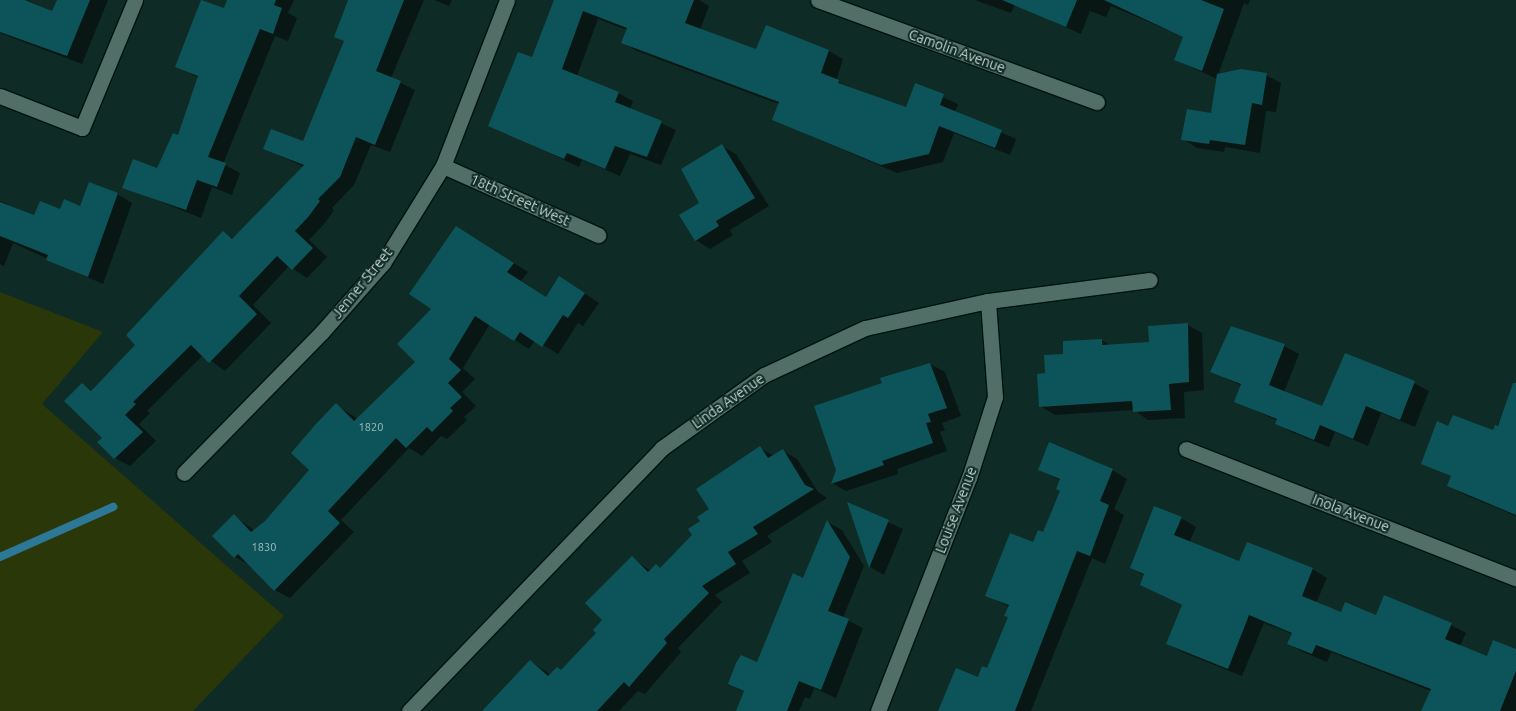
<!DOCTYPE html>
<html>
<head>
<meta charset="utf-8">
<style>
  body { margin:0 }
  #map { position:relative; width:1516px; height:711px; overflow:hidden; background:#0f2b25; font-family:Ubuntu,sans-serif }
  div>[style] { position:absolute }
  .green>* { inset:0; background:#2a3708 }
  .shadow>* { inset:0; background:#0007 }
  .stream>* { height:8px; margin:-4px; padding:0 4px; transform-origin:4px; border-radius:4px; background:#2c7896 }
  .building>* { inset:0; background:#0c5459 }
  .roads { filter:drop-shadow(1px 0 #00130e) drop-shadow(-1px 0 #00130e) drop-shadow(0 1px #00130e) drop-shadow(0 -1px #00130e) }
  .minor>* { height:15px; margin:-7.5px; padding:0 7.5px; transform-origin:7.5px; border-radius:7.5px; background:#516f67 }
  span { translate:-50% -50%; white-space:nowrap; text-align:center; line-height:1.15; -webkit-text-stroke:4px #0f2b25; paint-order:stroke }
  .number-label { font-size:11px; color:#9dbbb8 }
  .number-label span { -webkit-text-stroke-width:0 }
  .street-label { font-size:14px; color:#cdddd8 }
</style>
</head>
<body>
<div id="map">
  <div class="green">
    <i style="clip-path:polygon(0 292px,103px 332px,42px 404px,284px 616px,193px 711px,0 711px)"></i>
  </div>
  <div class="shadow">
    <i style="clip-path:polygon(0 0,28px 0,53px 13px,58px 0,108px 0,82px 64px,0 33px)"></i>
    <i style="clip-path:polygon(228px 0,294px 0,288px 13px,297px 18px,288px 41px,275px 36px,223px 164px,240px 173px,232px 195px,212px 187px,201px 218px,124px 187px,158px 170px,179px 137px,199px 78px,176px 66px,224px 10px)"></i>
    <i style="clip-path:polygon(349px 0,424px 0,391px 78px,415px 90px,390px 152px,371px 145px,354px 185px,332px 208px,334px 210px,324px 224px,309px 240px,327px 257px,307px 278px,289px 266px,253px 305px,271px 323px,225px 371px,203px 355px,147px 411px,150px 413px,139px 424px,156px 441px,130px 466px,115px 458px,82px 384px,93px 391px,137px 345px,223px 233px,234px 239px,304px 167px,265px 149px,303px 143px,345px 42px,335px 36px)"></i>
    <i style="clip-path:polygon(434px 0,452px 0,449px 6px)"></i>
    <i style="clip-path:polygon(555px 0,699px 0,709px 6px,700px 30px,757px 51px,829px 51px,843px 59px,836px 81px,850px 88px,907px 108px,916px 85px,958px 104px,955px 112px,1016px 139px,1010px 155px,954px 133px,943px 162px,897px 173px,773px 120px,779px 104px,637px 51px,623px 43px,627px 30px,598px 19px,577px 76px,618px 93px,633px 101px,630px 109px,676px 130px,661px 165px,630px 154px,620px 176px,582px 160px,579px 167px,490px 125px,532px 59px)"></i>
    <i style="clip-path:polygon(975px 0,1017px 0,1011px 13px)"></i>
    <i style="clip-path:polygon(1045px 0,1250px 0,1248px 5px,1244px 3px,1218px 75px,1266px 75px,1281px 83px,1276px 112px,1266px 111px,1260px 153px,1225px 147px,1224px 152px,1197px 148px,1183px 139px,1212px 115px,1217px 79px,1176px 60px,1184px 37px,1111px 6px,1106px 17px,1090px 11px,1081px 34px,1039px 15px)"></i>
    <i style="clip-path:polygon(722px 146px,736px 154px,769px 206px,730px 230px,733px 235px,710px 249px,696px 240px)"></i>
    <i style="clip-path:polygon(117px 194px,132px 203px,103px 284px,13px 243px,4px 266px,0 264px,0 201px,35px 217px,80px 207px)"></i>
    <i style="clip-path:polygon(457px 227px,528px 272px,521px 281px,547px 298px,574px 286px,599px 303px,583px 326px,578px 323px,558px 354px,535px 340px,529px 349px,490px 324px,463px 368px,475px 379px,462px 392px,476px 406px,464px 417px,467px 420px,447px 439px,441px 436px,422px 456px,409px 448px,341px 520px,354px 532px,290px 598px,275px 590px,250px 565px,235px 557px,214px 536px,234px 516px,255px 531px,266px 522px,311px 470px,336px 405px,358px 419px,417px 362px)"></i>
    <i style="clip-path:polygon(1188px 325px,1202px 333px,1204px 390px,1184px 392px,1185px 418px,1148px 420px,1134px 410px,1055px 415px,1040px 406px,1046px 374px,1065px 356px,1102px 340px,1112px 346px,1150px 343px)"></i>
    <i style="clip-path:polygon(1284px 346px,1299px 354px,1284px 392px,1323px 408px,1414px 383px,1429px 391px,1415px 427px,1381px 413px,1368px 446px,1335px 432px,1329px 447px,1291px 432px,1277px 423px,1278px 421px,1236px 401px,1242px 386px,1212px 371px)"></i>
    <i style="clip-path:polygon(930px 364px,945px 372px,961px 416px,942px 423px,945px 430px,940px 432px,947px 451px,897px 469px,898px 474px,846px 491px,832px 483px)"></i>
    <i style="clip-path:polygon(1503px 416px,1516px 421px,1516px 516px,1463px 494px,1449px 486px,1452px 477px,1422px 463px,1449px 427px,1493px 432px)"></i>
    <i style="clip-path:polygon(760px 448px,774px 456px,783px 451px,797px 459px,818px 492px,827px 498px,767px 536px,772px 542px,742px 561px,750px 573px,715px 595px,722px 602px,678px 648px,681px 652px,645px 694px,638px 691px,619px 711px,490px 711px,530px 661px,551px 675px,562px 671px,598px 633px,632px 558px,651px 571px,661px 569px,694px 536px)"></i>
    <i style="clip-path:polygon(1039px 469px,1112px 470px,1127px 479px,1114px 509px,1124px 515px,1105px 564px,1092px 558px,1031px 711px,939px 711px,988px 670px,1009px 617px,1009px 607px,987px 595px,1044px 534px,1061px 491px,1061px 481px)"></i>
    <i style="clip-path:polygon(849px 504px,903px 529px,884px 575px,870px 567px)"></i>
    <i style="clip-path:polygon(1181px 518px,1196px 527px,1189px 543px,1240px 563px,1312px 569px,1327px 578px,1316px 603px,1341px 614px,1451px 625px,1466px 633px,1460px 646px,1488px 658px,1494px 641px,1516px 649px,1516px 711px,1423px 711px,1431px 691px,1331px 652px,1327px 662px,1303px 652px,1288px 644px,1292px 634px,1264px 623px,1242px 676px,1182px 652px,1168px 644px,1183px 606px,1141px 585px,1145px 576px,1131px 568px)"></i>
    <i style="clip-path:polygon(827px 522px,842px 530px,864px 566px,843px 618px,863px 628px,836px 698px,814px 688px,810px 699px,805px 697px,799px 711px,737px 711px,745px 692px,729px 684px,757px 663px,804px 579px)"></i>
  </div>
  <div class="stream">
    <i style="left:0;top:557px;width:124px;rotate:-23.9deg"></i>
  </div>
  <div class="building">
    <i style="clip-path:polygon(0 0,25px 0,52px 11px,57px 0,90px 0,67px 56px,0 32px)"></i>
    <i style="clip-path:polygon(201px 0,224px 8px,227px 0,276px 0,274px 5px,282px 8px,273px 34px,260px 29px,208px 157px,226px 163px,217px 187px,197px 180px,186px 210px,122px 188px,133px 159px,157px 168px,173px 133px,178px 135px,198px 76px,175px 67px)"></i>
    <i style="clip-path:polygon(348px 0,404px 0,376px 71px,401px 81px,375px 145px,356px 137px,340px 177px,318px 199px,320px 201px,309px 216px,295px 231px,313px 248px,292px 270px,277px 256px,239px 296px,257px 314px,209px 363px,191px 345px,133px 402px,136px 404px,125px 415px,143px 432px,114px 459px,97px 442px,102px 438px,64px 401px,82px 383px,91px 391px,135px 345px,126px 335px,223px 231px,232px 239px,304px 165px,263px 149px,271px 129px,303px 141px,344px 41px,334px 37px)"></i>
    <i style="clip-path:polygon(554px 0,694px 0,685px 23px,756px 49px,766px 25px,829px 50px,821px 73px,839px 80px,838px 83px,906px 107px,915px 83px,944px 94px,940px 105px,1002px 130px,995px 148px,939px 126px,929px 154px,881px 165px,772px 120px,779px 102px,621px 43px,627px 28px,583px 11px,562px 69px,619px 92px,615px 102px,662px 121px,647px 157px,615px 146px,605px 169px,567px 153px,564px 159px,488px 126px,518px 52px,532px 57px)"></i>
    <i style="clip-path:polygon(1002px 0,1077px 0,1066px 27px)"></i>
    <i style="clip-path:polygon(1104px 0,1201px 0,1224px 9px,1202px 71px,1174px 60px,1183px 37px)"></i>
    <i style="clip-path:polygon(1241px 69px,1267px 73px,1262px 105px,1252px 103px,1245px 145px,1210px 140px,1209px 144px,1181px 140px,1187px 109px,1211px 113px,1217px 74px)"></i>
    <i style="clip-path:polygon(722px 144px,755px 198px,716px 221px,719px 226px,695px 241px,679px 215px,699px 203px,681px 169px)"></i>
    <i style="clip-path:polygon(89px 182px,118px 193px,88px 277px,46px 260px,48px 255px,0 236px,0 202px,34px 215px,40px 201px,60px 209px,64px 199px,80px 206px)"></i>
    <i style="clip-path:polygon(456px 226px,514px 263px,507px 272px,546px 297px,559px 276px,585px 293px,568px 318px,563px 315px,542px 347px,520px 332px,514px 341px,475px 316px,449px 359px,461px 370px,448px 383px,462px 397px,450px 408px,453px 411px,432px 432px,427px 427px,406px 448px,396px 438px,328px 511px,340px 523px,274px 591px,238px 554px,234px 558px,212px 536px,234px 514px,251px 532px,265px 521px,309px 470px,291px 453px,315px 425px,336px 403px,354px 421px,415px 362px,397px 344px,431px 309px,409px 294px)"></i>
    <i style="clip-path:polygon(1188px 323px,1189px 382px,1169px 384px,1171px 410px,1133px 412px,1132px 401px,1039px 407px,1037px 374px,1045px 373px,1044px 355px,1063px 354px,1063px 341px,1102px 339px,1102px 345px,1149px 342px,1148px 326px)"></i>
    <i style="clip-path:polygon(1231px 326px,1285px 344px,1269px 385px,1322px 406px,1345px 353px,1415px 381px,1400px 420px,1366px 406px,1353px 439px,1320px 425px,1314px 440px,1275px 424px,1277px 419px,1234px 402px,1241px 384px,1210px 372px)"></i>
    <i style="clip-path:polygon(930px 363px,947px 408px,928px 414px,931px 422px,926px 423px,933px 443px,882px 461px,884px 465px,831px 484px,836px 470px,814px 406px,882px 383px,880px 378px)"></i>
    <i style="clip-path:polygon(1513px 383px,1516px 383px,1516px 515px,1447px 486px,1451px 476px,1421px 464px,1437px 421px,1448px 426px,1453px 415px,1493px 430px,1495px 425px,1498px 426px)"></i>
    <i style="clip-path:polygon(1049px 442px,1113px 469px,1100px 501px,1109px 505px,1090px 556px,1077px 551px,1015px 711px,938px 711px,956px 668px,978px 677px,982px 666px,987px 668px,1008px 617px,1004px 616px,1009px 605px,985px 596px,1010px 533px,1033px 542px,1038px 530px,1043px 532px,1060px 491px,1056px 489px,1060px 479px,1038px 470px)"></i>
    <i style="clip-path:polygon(760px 446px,768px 458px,783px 449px,805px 485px,814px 489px,753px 527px,758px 534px,728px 552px,736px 564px,702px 586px,709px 593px,664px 639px,667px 643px,629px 687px,624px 682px,597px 711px,482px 711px,530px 660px,548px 676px,557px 667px,561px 670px,596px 633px,593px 630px,602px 620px,585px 603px,632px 556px,648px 572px,656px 564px,660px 568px,692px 535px,688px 529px,700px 521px,697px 517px,709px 509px,696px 489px)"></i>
    <i style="clip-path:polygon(847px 502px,889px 520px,869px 568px)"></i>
    <i style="clip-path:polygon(1154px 506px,1182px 517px,1174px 535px,1239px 561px,1247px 542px,1313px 568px,1302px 596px,1341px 612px,1345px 602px,1376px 615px,1384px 595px,1452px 623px,1445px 639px,1487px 656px,1493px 640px,1516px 649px,1516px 671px,1500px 711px,1421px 711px,1431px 689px,1316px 645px,1312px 654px,1287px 644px,1292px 633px,1249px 615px,1228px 669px,1166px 644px,1182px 605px,1140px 585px,1144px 574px,1130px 568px)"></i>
    <i style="clip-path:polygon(827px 520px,850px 557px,828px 611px,849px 619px,821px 690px,799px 681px,787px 711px,736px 711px,744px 691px,728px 684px,736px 663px,741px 655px,757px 662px,793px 573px,803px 578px)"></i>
  </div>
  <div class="roads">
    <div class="minor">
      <i style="left:818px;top:0;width:297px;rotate:20.1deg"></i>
      <i style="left:0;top:96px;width:88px;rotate:21.3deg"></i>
      <i style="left:82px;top:128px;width:139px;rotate:-67.5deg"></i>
      <i style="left:443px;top:166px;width:170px;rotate:24deg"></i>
      <i style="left:1186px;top:449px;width:354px;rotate:21.4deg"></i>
      <i style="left:184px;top:473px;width:196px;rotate:-45.6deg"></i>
      <i style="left:321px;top:333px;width:94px;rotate:-48.5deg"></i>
      <i style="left:383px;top:263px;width:114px;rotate:-58.3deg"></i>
      <i style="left:443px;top:166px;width:178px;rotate:-68.9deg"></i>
      <i style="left:409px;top:711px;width:365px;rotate:-46.1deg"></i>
      <i style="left:662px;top:448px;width:125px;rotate:-35.6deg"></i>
      <i style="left:764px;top:375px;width:111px;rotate:-25deg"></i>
      <i style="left:865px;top:328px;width:126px;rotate:-12.4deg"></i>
      <i style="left:988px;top:301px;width:163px;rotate:-7.4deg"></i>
      <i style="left:878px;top:711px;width:250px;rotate:-68.7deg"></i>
      <i style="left:969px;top:478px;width:85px;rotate:-72.2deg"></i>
      <i style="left:995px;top:397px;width:96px;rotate:-94.2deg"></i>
    </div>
  </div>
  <div class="number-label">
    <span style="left:371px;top:427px">1820</span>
    <span style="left:264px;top:547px">1830</span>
  </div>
  <div class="street-label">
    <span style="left:957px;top:51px;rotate:20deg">Camolin Avenue</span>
    <span style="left:520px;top:200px;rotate:24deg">18th Street West</span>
    <span style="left:362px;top:283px;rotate:-51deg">Jenner Street</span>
    <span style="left:728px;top:401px;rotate:-35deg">Linda Avenue</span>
    <span style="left:956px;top:510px;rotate:-69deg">Louise Avenue</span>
    <span style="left:1351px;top:513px;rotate:21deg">Inola Avenue</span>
  </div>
</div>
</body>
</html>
